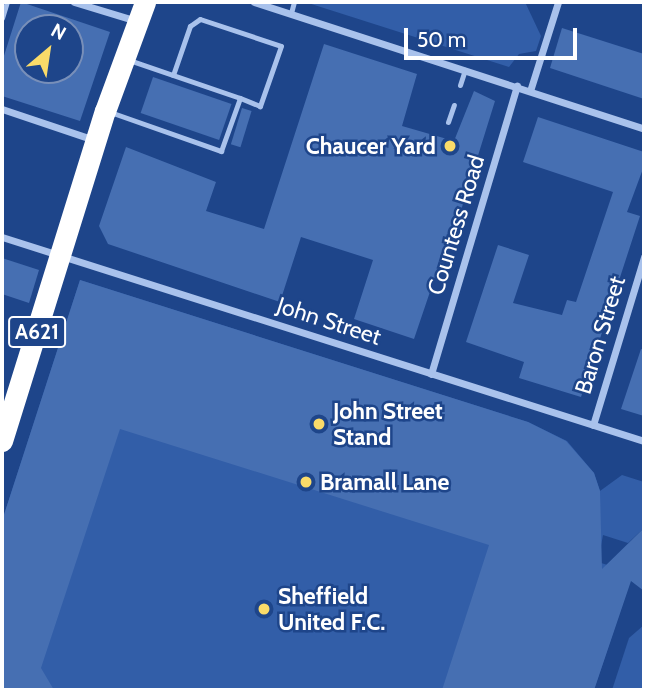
<!DOCTYPE html>
<html>
<head>
<meta charset="utf-8">
<style>
  body { margin:0 }
  #map { position:relative; width:646px; height:692px; overflow:hidden; background:#1e458a; font-family:Cabin,sans-serif }
  div>[style] { position:absolute }
  .green>* { inset:0; background:#325ea8 }
  .building>* { inset:0; background:#466fb2; transform-origin:0 0 }
  .lane>* { height:5px; margin:-2.5px; padding:0 2.5px; transform-origin:2.5px; border-radius:2.5px; background:#a9c2ec }
  .street>* { height:7px; margin:-3.5px; padding:0 3.5px; transform-origin:3.5px; border-radius:3.5px; background:#a9c2ec }
  .highway>* { height:21px; margin:-10.5px; padding:0 10.5px; transform-origin:10.5px; border-radius:10.5px; background:#fff }
  .dots>* { width:19px; height:19px; translate:-50% -50%; box-sizing:border-box; border:4px solid #1e458a; border-radius:50% }
  span { translate:-50% -50%; white-space:nowrap; text-align:center; line-height:1.15; -webkit-text-stroke:5px #1e458a; paint-order:stroke }
  .shield-label span { padding:2px 5px; background:#1e458a; border:2px solid; border-radius:5px; -webkit-text-stroke-width:0 }
  .shield-label { font-size:21px; color:#fff; font-weight:700 }
  .poi-label { font-size:23px; color:#fff; font-weight:700 }
  .right { translate:-100% -50%; text-align:right }
  .left { translate:0 -50%; text-align:left }
  .street-label { font-size:23px; color:#fff }
  .frame { position:absolute; inset:0; border:4px solid #fff; pointer-events:none }
  .north { position:absolute; left:14px; top:14px; width:70px; height:70px; box-sizing:border-box; background:#1e458a; border:2px solid #788fb9; border-radius:50%; rotate:29deg; font-size:19px; font-weight:700; line-height:28px; text-align:center; color:#fff }
  .north::after { content:''; display:block; margin:auto; width:24px; height:32px; background:#fadb69; clip-path:polygon(50% 0,100% 100%,50% 72%,0 100%) }
  .scale { position:absolute; left:404px; top:28px; width:173px; height:32px; box-sizing:border-box; border:4px solid #fff; border-top:0; padding-left:9px; font-size:21px; line-height:24px; white-space:nowrap; color:#fff; -webkit-text-stroke:5px #1e458a; paint-order:stroke }
</style>
</head>
<body>
<div id="map">
  <div class="green">
    <i style="clip-path:polygon(305px 2px,525px 2px,541px 36px,536px 51px,519px 54px,509px 67px)"></i>
    <i style="clip-path:polygon(80px 280px,528px 422px,567px 441px,594px 473px,600px 491px,622px 475px,644px 482px,644px 528px,628px 543px,603px 535px,598px 562px,633px 573px,594px 690px,2px 690px,2px 521px)"></i>
    <i style="clip-path:polygon(644px 625px,644px 690px,612px 690px,629px 638px)"></i>
  </div>
  <div class="building">
    <i style="clip-path:polygon(evenodd,21px 2px,110px 32px,80px 121px,2px 96px,2px 62px,21px 2px,28px 28px,70px 28px,70px 70px,28px 70px,28px 28px)"></i>
    <i style="clip-path:polygon(562px 28px,644px 54px,644px 99px,550px 68px)"></i>
    <i style="clip-path:polygon(324px 44px,417px 74px,402px 126px,454px 141px,474px 91px,495px 101px,439px 281px,434px 280px,414px 339px,354px 319px,373px 260px,301px 237px,280px 302px,108px 244px,99px 226px,126px 147px,216px 182px,206px 211px,264px 229px)"></i>
    <i style="left:153px;top:77px;width:83px;height:38px;rotate:19deg"></i>
    <i style="left:242px;top:108px;width:10px;height:38px;rotate:17deg"></i>
    <i style="clip-path:polygon(538px 117px,644px 152px,644px 166px,627px 212px,640px 216px,581px 397px,519px 378px,524px 362px,466px 342px,498px 245px,529px 255px,513px 303px,562px 315px,567px 300px,576px 302px,613px 192px,523px 162px)"></i>
    <i style="clip-path:polygon(2px 258px,39px 270px,29px 303px,2px 294px)"></i>
    <i style="clip-path:polygon(80px 280px,528px 422px,566px 441px,594px 473px,600px 491px,602px 569px,644px 528px,644px 591px,631px 581px,594px 690px,442px 690px,489px 545px,120px 429px,41px 668px,54px 690px,2px 690px,2px 521px)"></i>
    <i style="clip-path:polygon(641px 349px,644px 350px,644px 416px,621px 409px)"></i>
  </div>
  <div class="lane">
    <i style="left:291px;top:13px;width:11px;rotate:-75deg"></i>
    <i style="left:2px;top:18px;width:17px;rotate:-73deg"></i>
    <i style="left:173px;top:75px;width:52px;rotate:-70.9deg"></i>
    <i style="left:190px;top:26px;width:12px;rotate:-35deg"></i>
    <i style="left:200px;top:19px;width:85px;rotate:18.4deg"></i>
    <i style="left:281px;top:46px;width:64px;rotate:109.3deg"></i>
    <i style="left:260px;top:106px;width:22px;rotate:-158deg"></i>
    <i style="left:460px;top:85px;width:16px;rotate:-72deg"></i>
    <i style="left:110px;top:112px;width:118px;rotate:19.4deg"></i>
    <i style="left:221px;top:151px;width:56px;rotate:-70.3deg"></i>
    <i style="left:240px;top:98px;width:117px;rotate:-161.1deg"></i>
    <i style="left:448px;top:122px;width:18px;rotate:-71deg"></i>
  </div>
  <div class="street">
    <i style="left:74px;top:2px;width:66px;rotate:16.8deg"></i>
    <i style="left:254px;top:2px;width:410px;rotate:18deg"></i>
    <i style="left:530px;top:91px;width:93px;rotate:-72.5deg"></i>
    <i style="left:2px;top:109px;width:97px;rotate:18.6deg"></i>
    <i style="left:2px;top:237px;width:674px;rotate:17.63deg"></i>
    <i style="left:431px;top:374px;width:301px;rotate:-73.4deg"></i>
    <i style="left:593px;top:425px;width:176px;rotate:-73.1deg"></i>
  </div>
  <div class="highway">
    <i style="left:2px;top:441px;width:346px;rotate:-72.7deg"></i>
    <i style="left:105px;top:111px;width:116px;rotate:-69.8deg"></i>
  </div>
  <div class="dots">
    <i style="left:450px;top:146px;background:#fadb69"></i>
    <i style="left:319px;top:424px;background:#fadb69"></i>
    <i style="left:306px;top:482px;background:#fadb69"></i>
    <i style="left:264px;top:609px;background:#fadb69"></i>
  </div>
  <div class="shield-label">
    <span style="left:37px;top:332px">A621</span>
  </div>
  <div class="poi-label">
    <span class="right" style="left:436px;top:146px">Chaucer Yard</span>
    <span class="left" style="left:333px;top:424px">John Street<br>Stand</span>
    <span class="left" style="left:320px;top:482px">Bramall Lane</span>
    <span class="left" style="left:278px;top:609px">Sheffield<br>United F.C.</span>
  </div>
  <div class="street-label">
    <span style="left:456px;top:225px;rotate:-73deg">Countess Road</span>
    <span style="left:329px;top:321px;rotate:18deg">John Street</span>
    <span style="left:600px;top:335px;rotate:-73deg">Baron Street</span>
  </div>
  <div class="frame"></div>
  <div class="north">N</div>
  <div class="scale">50 m</div>
</div>
</body>
</html>
